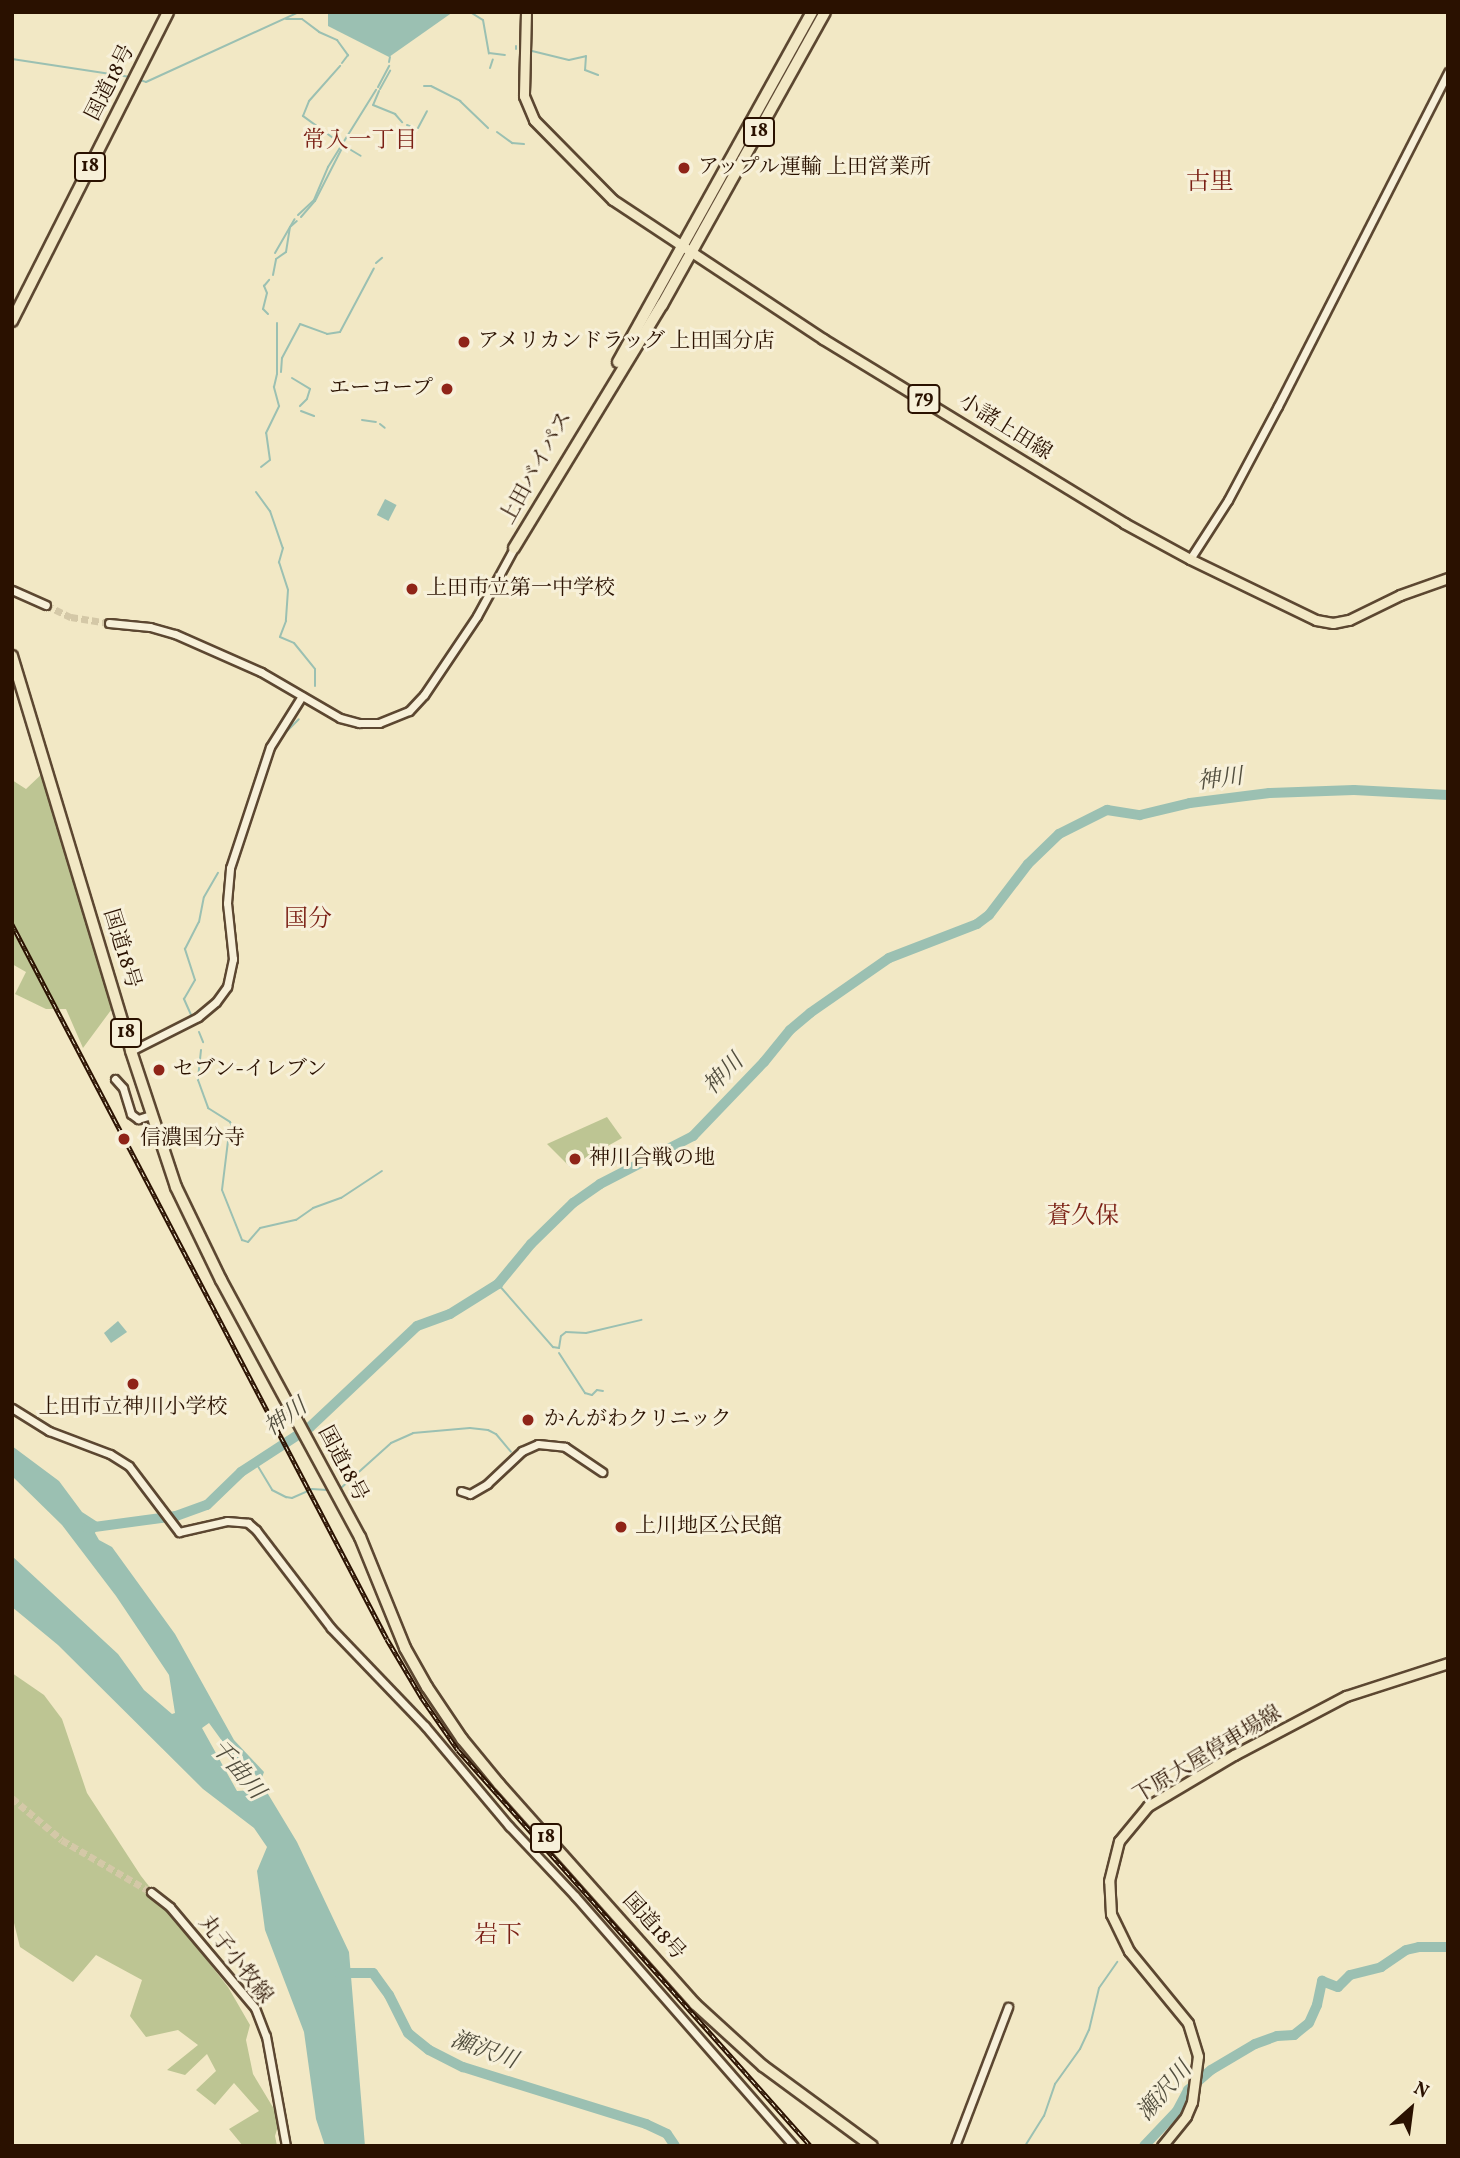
<!DOCTYPE html>
<html>
<head>
<meta charset="utf-8">
<style>
  body { margin:0 }
  #map { position:relative; width:1460px; height:2158px; overflow:hidden; background:#f2e8c5; font-family:Vollkorn,"Noto Serif JP",serif }
  div>[style] { position:absolute }
  .green>* { inset:0; background:#bdc593 }
  .water>* { inset:0; background:#9bc0b2; transform-origin:0 0 }
  .stream>* { height:2px; margin:-1px; padding:0 1px; transform-origin:1px; border-radius:1px; background:#9bc0b2 }
  .river>* { height:10px; margin:-5px; padding:0 5px; transform-origin:5px; border-radius:5px; background:#9bc0b2 }
  .minor-tunnel>* { height:7px; margin-top:-3.5px; transform-origin:0; background:repeating-linear-gradient(90deg,#d4c8a7 0 7px,transparent 0 10.5px) }
  .roads { filter:drop-shadow(2px 0 #5c4731) drop-shadow(-2px 0 #5c4731) drop-shadow(0 2px #5c4731) drop-shadow(0 -2px #5c4731) }
  .minor>* { height:7px; margin:-3.5px; padding:0 3.5px; transform-origin:3.5px; border-radius:3.5px; background:#f7f0d9 }
  .major>* { height:9px; margin:-4.5px; padding:0 4.5px; transform-origin:4.5px; border-radius:4.5px; background:#f2e8c5 }
  .highway>* { height:10px; margin:-5px; padding:0 5px; transform-origin:5px; border-radius:5px; background:#f2e8c5 }
  .rail>* { height:4.5px; margin-top:-2.25px; transform-origin:0; background:repeating-linear-gradient(90deg,#f7f0d9 0 5px,#2a1100 0 10px); box-sizing:border-box; border-block:2px solid #2a1100 }
  .dots>* { width:19px; height:19px; translate:-50% -50%; box-sizing:border-box; border:4px solid #f7f0d9; border-radius:50% }
  span { translate:-50% -50%; white-space:nowrap; text-align:center; line-height:1.15; -webkit-text-stroke:6px #f7f0d9; paint-order:stroke }
  .shield-label span { padding:2px 5px; background:#f7f0d9; border:2px solid; border-radius:5px; -webkit-text-stroke-width:0 }
  .shield-label { font-size:19px; color:#2a1100; font-weight:700 }
  .street-label { font-size:21px; color:#2a1100 }
  .poi-label { font-size:21px; color:#2a1100 }
  .left { translate:0 -50%; text-align:left }
  .right { translate:-100% -50%; text-align:right }
  .neighbourhood-label { font-size:23px; color:#7a1f14 }
  .water-label { font-size:23px; color:#524e3e; font-style:italic }
  .quarter-label { font-size:24px; color:#7a1f14 }
  .frame { position:absolute; inset:0; border:14px solid #2a1100; pointer-events:none }
  .north { position:absolute; left:1376px; top:2074px; width:70px; height:70px; -webkit-text-stroke:5px #f7f0d9; paint-order:stroke; rotate:28deg; font-size:19px; font-weight:700; line-height:28px; text-align:center; color:#2a1100 }
  .north::after { content:''; display:block; margin:auto; width:24px; height:32px; background:#2a1100; clip-path:polygon(50% 0,100% 100%,50% 72%,0 100%) }
</style>
</head>
<body>
<div id="map">
  <div class="green">
    <i style="clip-path:polygon(46px 770px,117px 1002px,83px 1048px,66px 1009px,46px 1009px,15px 994px,26px 972px,12px 964px,12px 780px,26px 789px)"></i>
    <i style="clip-path:polygon(607px 1117px,622px 1138px,570px 1167px,547px 1144px)"></i>
    <i style="clip-path:polygon(12px 1673px,44px 1695px,62px 1719px,87px 1793px,141px 1876px,228px 1987px,250px 2025px,246px 2040px,253px 2074px,280px 2119px,275px 2136px,277px 2146px,243px 2146px,229px 2129px,259px 2111px,234px 2083px,215px 2105px,196px 2090px,216px 2071px,207px 2054px,185px 2075px,167px 2070px,198px 2045px,178px 2030px,146px 2037px,130px 2016px,142px 1980px,96px 1955px,73px 1982px,20px 1947px,12px 1915px)"></i>
  </div>
  <div class="water">
    <i style="clip-path:polygon(328px 12px,453px 12px,389px 57px,328px 26px)"></i>
    <i style="left:385px;top:499px;width:13px;height:18px;rotate:27deg"></i>
    <i style="clip-path:polygon(118px 1321px,127px 1332px,111px 1343px,104px 1333px)"></i>
    <i style="clip-path:polygon(12px 1446px,59px 1481px,82px 1512px,99px 1523px,95px 1533px,99px 1540px,112px 1547px,175px 1634px,234px 1740px,264px 1772px,261px 1780px,233px 1756px,209px 1723px,202px 1728px,237px 1791px,265px 1789px,297px 1842px,349px 1952px,365px 2146px,325px 2146px,316px 2119px,304px 2032px,265px 1930px,257px 1871px,267px 1847px,254px 1828px,203px 1789px,58px 1645px,12px 1607px,12px 1556px,118px 1654px,144px 1690px,172px 1714px,175px 1713px,169px 1675px,116px 1596px,62px 1525px,12px 1476px)"></i>
  </div>
  <div class="stream">
    <i style="left:470px;top:12px;width:15px;rotate:32deg"></i>
    <i style="left:483px;top:20px;width:34px;rotate:80deg"></i>
    <i style="left:489px;top:53px;width:16px;rotate:7deg"></i>
    <i style="left:286px;top:19px;width:16px"></i>
    <i style="left:302px;top:19px;width:21px;rotate:37deg"></i>
    <i style="left:319px;top:32px;width:20px;rotate:24deg"></i>
    <i style="left:337px;top:40px;width:19px;rotate:54deg"></i>
    <i style="left:348px;top:55px;width:10px;rotate:127deg"></i>
    <i style="left:516px;top:49px;width:3px;rotate:-90deg"></i>
    <i style="left:528px;top:50px;width:42px;rotate:13.7deg"></i>
    <i style="left:569px;top:60px;width:17px;rotate:-13deg"></i>
    <i style="left:586px;top:56px;width:14px;rotate:94deg"></i>
    <i style="left:585px;top:70px;width:14px;rotate:21deg"></i>
    <i style="left:12px;top:59px;width:118px;rotate:8.7deg"></i>
    <i style="left:389px;top:62px;width:5px;rotate:-79deg"></i>
    <i style="left:490px;top:68px;width:9px;rotate:-72deg"></i>
    <i style="left:140px;top:80px;width:6px;rotate:18deg"></i>
    <i style="left:146px;top:82px;width:168px;rotate:-24.6deg"></i>
    <i style="left:424px;top:86px;width:7px"></i>
    <i style="left:431px;top:86px;width:33px;rotate:27deg"></i>
    <i style="left:460px;top:101px;width:39px;rotate:44deg"></i>
    <i style="left:378px;top:87px;width:24px;rotate:-62deg"></i>
    <i style="left:380px;top:89px;width:21px;rotate:-61deg"></i>
    <i style="left:379px;top:91px;width:15px;rotate:113deg"></i>
    <i style="left:373px;top:105px;width:24px;rotate:22deg"></i>
    <i style="left:395px;top:114px;width:11px;rotate:49deg"></i>
    <i style="left:407px;top:125px;width:8px;rotate:23deg"></i>
    <i style="left:418px;top:128px;width:19px;rotate:-62deg"></i>
    <i style="left:497px;top:132px;width:19px;rotate:36deg"></i>
    <i style="left:512px;top:143px;width:12px;rotate:5deg"></i>
    <i style="left:340px;top:143px;width:46px;rotate:-143.9deg"></i>
    <i style="left:303px;top:116px;width:16px;rotate:-68deg"></i>
    <i style="left:309px;top:101px;width:47px;rotate:-48.5deg"></i>
    <i style="left:346px;top:147px;width:17px;rotate:31deg"></i>
    <i style="left:298px;top:215px;width:22px;rotate:-43deg"></i>
    <i style="left:314px;top:200px;width:36px;rotate:-67deg"></i>
    <i style="left:328px;top:167px;width:91px;rotate:-58.1deg"></i>
    <i style="left:301px;top:217px;width:21px;rotate:-49deg"></i>
    <i style="left:315px;top:201px;width:59px;rotate:-63deg"></i>
    <i style="left:275px;top:253px;width:39px;rotate:-60deg"></i>
    <i style="left:376px;top:263px;width:8px;rotate:-40deg"></i>
    <i style="left:273px;top:275px;width:16px;rotate:-79deg"></i>
    <i style="left:276px;top:259px;width:12px;rotate:-35deg"></i>
    <i style="left:286px;top:252px;width:25px;rotate:-81deg"></i>
    <i style="left:290px;top:227px;width:9px;rotate:-41deg"></i>
    <i style="left:268px;top:314px;width:7px;rotate:-135deg"></i>
    <i style="left:263px;top:309px;width:16px;rotate:-76deg"></i>
    <i style="left:267px;top:293px;width:8px;rotate:-113deg"></i>
    <i style="left:264px;top:286px;width:8px;rotate:-50deg"></i>
    <i style="left:281px;top:372px;width:14px;rotate:-86deg"></i>
    <i style="left:282px;top:358px;width:38px;rotate:-62deg"></i>
    <i style="left:300px;top:324px;width:29px;rotate:20deg"></i>
    <i style="left:327px;top:334px;width:13px;rotate:-9deg"></i>
    <i style="left:340px;top:332px;width:72px;rotate:-62deg"></i>
    <i style="left:292px;top:378px;width:21px;rotate:31deg"></i>
    <i style="left:310px;top:389px;width:10px;rotate:107deg"></i>
    <i style="left:307px;top:399px;width:10px;rotate:135deg"></i>
    <i style="left:301px;top:411px;width:14px;rotate:21deg"></i>
    <i style="left:362px;top:420px;width:14px;rotate:8deg"></i>
    <i style="left:380px;top:424px;width:6px;rotate:39deg"></i>
    <i style="left:261px;top:467px;width:11px;rotate:-38deg"></i>
    <i style="left:270px;top:460px;width:27px;rotate:-98deg"></i>
    <i style="left:266px;top:433px;width:30px;rotate:-64deg"></i>
    <i style="left:279px;top:406px;width:20px;rotate:-105deg"></i>
    <i style="left:274px;top:387px;width:13px;rotate:-77deg"></i>
    <i style="left:277px;top:374px;width:51px;rotate:-90deg"></i>
    <i style="left:256px;top:492px;width:24px;rotate:54deg"></i>
    <i style="left:270px;top:511px;width:39px;rotate:71deg"></i>
    <i style="left:283px;top:548px;width:15px;rotate:106deg"></i>
    <i style="left:279px;top:562px;width:29px;rotate:72deg"></i>
    <i style="left:288px;top:590px;width:31px;rotate:94deg"></i>
    <i style="left:286px;top:621px;width:17px;rotate:111deg"></i>
    <i style="left:280px;top:637px;width:15px;rotate:23deg"></i>
    <i style="left:294px;top:643px;width:33px;rotate:51deg"></i>
    <i style="left:315px;top:669px;width:17px;rotate:90deg"></i>
    <i style="left:297px;top:712px;width:7px;rotate:-56deg"></i>
    <i style="left:286px;top:732px;width:18px;rotate:-45deg"></i>
    <i style="left:192px;top:1017px;width:20px;rotate:-114deg"></i>
    <i style="left:184px;top:999px;width:22px;rotate:-60deg"></i>
    <i style="left:195px;top:980px;width:33px;rotate:-108deg"></i>
    <i style="left:185px;top:949px;width:30px;rotate:-63deg"></i>
    <i style="left:199px;top:922px;width:25px;rotate:-79deg"></i>
    <i style="left:204px;top:897px;width:28px;rotate:-60deg"></i>
    <i style="left:199px;top:1032px;width:11px;rotate:68deg"></i>
    <i style="left:201px;top:1050px;width:30px;rotate:96deg"></i>
    <i style="left:198px;top:1080px;width:30px;rotate:70deg"></i>
    <i style="left:208px;top:1108px;width:26px;rotate:32deg"></i>
    <i style="left:230px;top:1122px;width:11px;rotate:63deg"></i>
    <i style="left:235px;top:1132px;width:11px;rotate:128deg"></i>
    <i style="left:228px;top:1141px;width:49px;rotate:97deg"></i>
    <i style="left:222px;top:1190px;width:54px;rotate:68.2deg"></i>
    <i style="left:242px;top:1240px;width:6px;rotate:18deg"></i>
    <i style="left:248px;top:1242px;width:18px;rotate:-49deg"></i>
    <i style="left:260px;top:1228px;width:37px;rotate:-13deg"></i>
    <i style="left:296px;top:1220px;width:21px;rotate:-35deg"></i>
    <i style="left:313px;top:1208px;width:30px;rotate:-20deg"></i>
    <i style="left:341px;top:1198px;width:49px;rotate:-33.4deg"></i>
    <i style="left:498px;top:1284px;width:84px;rotate:48.9deg"></i>
    <i style="left:553px;top:1347px;width:6px;rotate:9deg"></i>
    <i style="left:559px;top:1348px;width:12px;rotate:-81deg"></i>
    <i style="left:561px;top:1336px;width:6px;rotate:-39deg"></i>
    <i style="left:566px;top:1332px;width:20px;rotate:3deg"></i>
    <i style="left:586px;top:1333px;width:57px;rotate:-13.3deg"></i>
    <i style="left:559px;top:1353px;width:48px;rotate:57deg"></i>
    <i style="left:585px;top:1393px;width:7px;rotate:16deg"></i>
    <i style="left:592px;top:1395px;width:7px;rotate:-45deg"></i>
    <i style="left:597px;top:1390px;width:6px;rotate:9deg"></i>
    <i style="left:256px;top:1463px;width:31px;rotate:59deg"></i>
    <i style="left:272px;top:1490px;width:16px;rotate:27deg"></i>
    <i style="left:286px;top:1497px;width:6px;rotate:9deg"></i>
    <i style="left:292px;top:1498px;width:22px;rotate:-24deg"></i>
    <i style="left:312px;top:1489px;width:15px;rotate:4deg"></i>
    <i style="left:341px;top:1488px;width:67px;rotate:-42deg"></i>
    <i style="left:391px;top:1443px;width:24px;rotate:-24deg"></i>
    <i style="left:413px;top:1433px;width:57px;rotate:-5deg"></i>
    <i style="left:470px;top:1428px;width:18px;rotate:6deg"></i>
    <i style="left:488px;top:1430px;width:9px;rotate:27deg"></i>
    <i style="left:496px;top:1434px;width:23px;rotate:50deg"></i>
    <i style="left:1025px;top:2146px;width:36px;rotate:-58deg"></i>
    <i style="left:1044px;top:2116px;width:34px;rotate:-71deg"></i>
    <i style="left:1055px;top:2084px;width:43px;rotate:-54.5deg"></i>
    <i style="left:1080px;top:2049px;width:21px;rotate:-65deg"></i>
    <i style="left:1089px;top:2030px;width:43px;rotate:-76.6deg"></i>
    <i style="left:1099px;top:1988px;width:32px;rotate:-55deg"></i>
  </div>
  <div class="river">
    <i style="left:87px;top:1528px;width:90px;rotate:-7.7deg"></i>
    <i style="left:176px;top:1516px;width:33px;rotate:-20deg"></i>
    <i style="left:207px;top:1505px;width:47px;rotate:-44.1deg"></i>
    <i style="left:241px;top:1472px;width:82px;rotate:-33.1deg"></i>
    <i style="left:310px;top:1427px;width:147px;rotate:-43.3deg"></i>
    <i style="left:417px;top:1326px;width:35px;rotate:-20deg"></i>
    <i style="left:450px;top:1314px;width:57px;rotate:-32deg"></i>
    <i style="left:498px;top:1284px;width:52px;rotate:-50.5deg"></i>
    <i style="left:531px;top:1244px;width:59px;rotate:-44.3deg"></i>
    <i style="left:573px;top:1203px;width:33px;rotate:-35deg"></i>
    <i style="left:600px;top:1184px;width:105px;rotate:-27.3deg"></i>
    <i style="left:693px;top:1136px;width:103px;rotate:-46.2deg"></i>
    <i style="left:764px;top:1062px;width:41px;rotate:-50.9deg"></i>
    <i style="left:790px;top:1030px;width:26px;rotate:-40deg"></i>
    <i style="left:810px;top:1013px;width:96px;rotate:-34.8deg"></i>
    <i style="left:889px;top:958px;width:94px;rotate:-21.1deg"></i>
    <i style="left:977px;top:924px;width:15px;rotate:-37deg"></i>
    <i style="left:989px;top:915px;width:64px;rotate:-52.6deg"></i>
    <i style="left:1028px;top:864px;width:43px;rotate:-44.1deg"></i>
    <i style="left:1059px;top:834px;width:54px;rotate:-26.6deg"></i>
    <i style="left:1107px;top:810px;width:33px;rotate:9deg"></i>
    <i style="left:1140px;top:815px;width:51px;rotate:-13.5deg"></i>
    <i style="left:1190px;top:803px;width:80px;rotate:-7.2deg"></i>
    <i style="left:1269px;top:793px;width:85px;rotate:-2deg"></i>
    <i style="left:1354px;top:790px;width:94px;rotate:3deg"></i>
    <i style="left:339px;top:1973px;width:34px"></i>
    <i style="left:373px;top:1973px;width:27px;rotate:54deg"></i>
    <i style="left:389px;top:1995px;width:42px;rotate:63.4deg"></i>
    <i style="left:408px;top:2033px;width:27px;rotate:39deg"></i>
    <i style="left:429px;top:2050px;width:38px;rotate:27deg"></i>
    <i style="left:463px;top:2067px;width:192px;rotate:17.3deg"></i>
    <i style="left:646px;top:2124px;width:23px;rotate:25deg"></i>
    <i style="left:667px;top:2134px;width:14px;rotate:56deg"></i>
    <i style="left:1144px;top:2146px;width:48px;rotate:-46.7deg"></i>
    <i style="left:1177px;top:2111px;width:24px;rotate:-62deg"></i>
    <i style="left:1188px;top:2090px;width:30px;rotate:-41deg"></i>
    <i style="left:1211px;top:2070px;width:51px;rotate:-30.6deg"></i>
    <i style="left:1255px;top:2044px;width:23px;rotate:-20deg"></i>
    <i style="left:1277px;top:2036px;width:17px;rotate:-3deg"></i>
    <i style="left:1294px;top:2035px;width:19px;rotate:-39deg"></i>
    <i style="left:1309px;top:2023px;width:20px;rotate:-66deg"></i>
    <i style="left:1317px;top:2005px;width:25px;rotate:-78deg"></i>
    <i style="left:1322px;top:1981px;width:17px;rotate:21deg"></i>
    <i style="left:1338px;top:1987px;width:17px;rotate:-45deg"></i>
    <i style="left:1350px;top:1975px;width:32px;rotate:-14deg"></i>
    <i style="left:1381px;top:1967px;width:30px;rotate:-34deg"></i>
    <i style="left:1406px;top:1950px;width:13px;rotate:-13deg"></i>
    <i style="left:1419px;top:1947px;width:29px"></i>
  </div>
  <div class="minor-tunnel">
    <i style="left:46px;top:605px;width:28px;rotate:26deg"></i>
    <i style="left:71px;top:617px;width:38px;rotate:9deg"></i>
    <i style="left:12px;top:1798px;width:65px;rotate:40deg"></i>
    <i style="left:62px;top:1840px;width:103px;rotate:30.3deg"></i>
  </div>
  <div class="roads">
    <div class="minor">
      <i style="left:1190px;top:559px;width:70px;rotate:-57.2deg"></i>
      <i style="left:1228px;top:500px;width:106px;rotate:-62deg"></i>
      <i style="left:1278px;top:406px;width:375px;rotate:-63deg"></i>
      <i style="left:12px;top:590px;width:37px;rotate:24deg"></i>
      <i style="left:109px;top:623px;width:41px;rotate:5.6deg"></i>
      <i style="left:150px;top:627px;width:26px;rotate:16deg"></i>
      <i style="left:175px;top:634px;width:94px;rotate:23.8deg"></i>
      <i style="left:261px;top:672px;width:91px;rotate:30.2deg"></i>
      <i style="left:340px;top:718px;width:20px;rotate:15deg"></i>
      <i style="left:359px;top:723px;width:20px"></i>
      <i style="left:379px;top:723px;width:32px;rotate:-22deg"></i>
      <i style="left:409px;top:711px;width:22px;rotate:-47deg"></i>
      <i style="left:424px;top:695px;width:95px;rotate:-56.1deg"></i>
      <i style="left:477px;top:616px;width:77px;rotate:-61.4deg"></i>
      <i style="left:131px;top:1051px;width:75px;rotate:-26.9deg"></i>
      <i style="left:198px;top:1017px;width:23px;rotate:-40deg"></i>
      <i style="left:216px;top:1002px;width:19px;rotate:-54deg"></i>
      <i style="left:227px;top:987px;width:29px;rotate:-78deg"></i>
      <i style="left:233px;top:959px;width:56px;rotate:-96.1deg"></i>
      <i style="left:227px;top:903px;width:35px;rotate:-85deg"></i>
      <i style="left:230px;top:868px;width:127px;rotate:-71.7deg"></i>
      <i style="left:270px;top:747px;width:60px;rotate:-57.9deg"></i>
      <i style="left:115px;top:1079px;width:12px;rotate:48deg"></i>
      <i style="left:123px;top:1088px;width:27px;rotate:73deg"></i>
      <i style="left:131px;top:1114px;width:9px;rotate:36deg"></i>
      <i style="left:138px;top:1119px;width:14px;rotate:-17deg"></i>
      <i style="left:12px;top:1408px;width:44px;rotate:31.9deg"></i>
      <i style="left:49px;top:1431px;width:65px;rotate:20.7deg"></i>
      <i style="left:110px;top:1454px;width:22px;rotate:32deg"></i>
      <i style="left:129px;top:1466px;width:83px;rotate:52.9deg"></i>
      <i style="left:179px;top:1532px;width:49px;rotate:-12.9deg"></i>
      <i style="left:227px;top:1521px;width:21px;rotate:5deg"></i>
      <i style="left:248px;top:1523px;width:11px;rotate:41deg"></i>
      <i style="left:256px;top:1530px;width:123px;rotate:52.6deg"></i>
      <i style="left:331px;top:1628px;width:136px;rotate:46.2deg"></i>
      <i style="left:425px;top:1726px;width:131px;rotate:50deg"></i>
      <i style="left:509px;top:1826px;width:96px;rotate:46.7deg"></i>
      <i style="left:575px;top:1896px;width:332px;rotate:48.8deg"></i>
      <i style="left:461px;top:1491px;width:9px;rotate:18deg"></i>
      <i style="left:470px;top:1494px;width:20px;rotate:-30deg"></i>
      <i style="left:487px;top:1484px;width:48px;rotate:-43.3deg"></i>
      <i style="left:522px;top:1451px;width:17px;rotate:-24deg"></i>
      <i style="left:538px;top:1444px;width:27px;rotate:6deg"></i>
      <i style="left:565px;top:1447px;width:45px;rotate:34deg"></i>
      <i style="left:151px;top:1892px;width:24px;rotate:38deg"></i>
      <i style="left:170px;top:1907px;width:132px;rotate:49.9deg"></i>
      <i style="left:255px;top:2008px;width:30px;rotate:69deg"></i>
      <i style="left:266px;top:2036px;width:112px;rotate:79.7deg"></i>
      <i style="left:955px;top:2146px;width:149px;rotate:-69.1deg"></i>
    </div>
    <div class="major">
      <i style="left:526px;top:12px;width:84px;rotate:91.4deg"></i>
      <i style="left:524px;top:96px;width:26px;rotate:67deg"></i>
      <i style="left:534px;top:120px;width:112px;rotate:45.4deg"></i>
      <i style="left:613px;top:200px;width:252px;rotate:33.5deg"></i>
      <i style="left:823px;top:339px;width:353px;rotate:31.4deg"></i>
      <i style="left:1124px;top:523px;width:75px;rotate:28.6deg"></i>
      <i style="left:1190px;top:559px;width:140px;rotate:25.8deg"></i>
      <i style="left:1316px;top:620px;width:17px;rotate:10deg"></i>
      <i style="left:1333px;top:623px;width:16px;rotate:-11deg"></i>
      <i style="left:1349px;top:620px;width:57px;rotate:-26.1deg"></i>
      <i style="left:1400px;top:595px;width:51px;rotate:-19.5deg"></i>
      <i style="left:1162px;top:2146px;width:38px;rotate:-51deg"></i>
      <i style="left:1186px;top:2116px;width:15px;rotate:-67deg"></i>
      <i style="left:1192px;top:2102px;width:46px;rotate:-82.6deg"></i>
      <i style="left:1198px;top:2056px;width:34px;rotate:-107deg"></i>
      <i style="left:1188px;top:2023px;width:93px;rotate:-129.3deg"></i>
      <i style="left:1129px;top:1951px;width:41px;rotate:-115.9deg"></i>
      <i style="left:1111px;top:1914px;width:33px;rotate:-93deg"></i>
      <i style="left:1109px;top:1881px;width:41px;rotate:-76deg"></i>
      <i style="left:1119px;top:1841px;width:45px;rotate:-50.4deg"></i>
      <i style="left:1148px;top:1806px;width:100px;rotate:-30.7deg"></i>
      <i style="left:1234px;top:1755px;width:127px;rotate:-27.8deg"></i>
      <i style="left:1346px;top:1696px;width:107px;rotate:-17.9deg"></i>
    </div>
    <div class="highway">
      <i style="left:12px;top:321px;width:346px;rotate:-63.2deg"></i>
      <i style="left:618px;top:362px;width:400px;rotate:-61deg"></i>
      <i style="left:514px;top:548px;width:285px;rotate:-58.7deg"></i>
      <i style="left:662px;top:305px;width:335px;rotate:-60.9deg"></i>
      <i style="left:12px;top:656px;width:413px;rotate:73.2deg"></i>
      <i style="left:131px;top:1051px;width:143px;rotate:71.7deg"></i>
      <i style="left:176px;top:1187px;width:103px;rotate:64.2deg"></i>
      <i style="left:221px;top:1280px;width:292px;rotate:61.6deg"></i>
      <i style="left:360px;top:1537px;width:120px;rotate:67.9deg"></i>
      <i style="left:405px;top:1648px;width:45px;rotate:60.6deg"></i>
      <i style="left:427px;top:1687px;width:63px;rotate:56.1deg"></i>
      <i style="left:462px;top:1739px;width:58px;rotate:50.6deg"></i>
      <i style="left:499px;top:1784px;width:295px;rotate:48.3deg"></i>
      <i style="left:695px;top:2004px;width:92px;rotate:42.4deg"></i>
      <i style="left:763px;top:2066px;width:135px;rotate:36.3deg"></i>
    </div>
  </div>
  <div class="rail">
    <i style="left:12px;top:924px;width:807px;rotate:62.32deg"></i>
    <i style="left:387px;top:1639px;width:69px;rotate:59.3deg"></i>
    <i style="left:422px;top:1698px;width:63px;rotate:55.3deg"></i>
    <i style="left:458px;top:1750px;width:62px;rotate:48.3deg"></i>
    <i style="left:499px;top:1796px;width:469px;rotate:48.3deg"></i>
  </div>
  <div class="dots">
    <i style="left:684px;top:168px;background:#8f2418"></i>
    <i style="left:464px;top:342px;background:#8f2418"></i>
    <i style="left:447px;top:389px;background:#8f2418"></i>
    <i style="left:412px;top:589px;background:#8f2418"></i>
    <i style="left:159px;top:1070px;background:#8f2418"></i>
    <i style="left:124px;top:1139px;background:#8f2418"></i>
    <i style="left:575px;top:1159px;background:#8f2418"></i>
    <i style="left:133px;top:1384px;background:#8f2418"></i>
    <i style="left:528px;top:1420px;background:#8f2418"></i>
    <i style="left:621px;top:1527px;background:#8f2418"></i>
  </div>
  <div class="shield-label">
    <span style="left:759px;top:132px">18</span>
    <span style="left:90px;top:167px">18</span>
    <span style="left:924px;top:399px">79</span>
    <span style="left:126px;top:1033px">18</span>
    <span style="left:546px;top:1838px">18</span>
  </div>
  <div class="street-label">
    <span style="left:111px;top:83px;rotate:-63deg">国道18号</span>
    <span style="left:1005px;top:428px;rotate:32deg">小諸上田線</span>
    <span style="left:537px;top:468px;rotate:-61deg">上田バイパス</span>
    <span style="left:121px;top:949px;rotate:73deg">国道18号</span>
    <span style="left:342px;top:1464px;rotate:62deg">国道18号</span>
    <span style="left:1208px;top:1755px;rotate:-31deg">下原大屋停車場線</span>
    <span style="left:653px;top:1927px;rotate:48deg">国道18号</span>
    <span style="left:235px;top:1960px;rotate:52deg">丸子小牧線</span>
  </div>
  <div class="poi-label">
    <span class="left" style="left:698px;top:168px">アップル運輸 上田営業所</span>
    <span class="left" style="left:478px;top:342px">アメリカンドラッグ 上田国分店</span>
    <span class="right" style="left:433px;top:389px">エーコープ</span>
    <span class="left" style="left:426px;top:589px">上田市立第一中学校</span>
    <span class="left" style="left:173px;top:1070px">セブン-イレブン</span>
    <span class="left" style="left:140px;top:1139px">信濃国分寺</span>
    <span class="left" style="left:589px;top:1159px">神川合戦の地</span>
    <span style="left:133px;top:1408px">上田市立神川小学校</span>
    <span class="left" style="left:544px;top:1420px">かんがわクリニック</span>
    <span class="left" style="left:635px;top:1527px">上川地区公民館</span>
  </div>
  <div class="neighbourhood-label">
    <span style="left:360px;top:141px">常入一丁目</span>
  </div>
  <div class="water-label">
    <span style="left:1220px;top:780px;rotate:-7deg">神川</span>
    <span style="left:724px;top:1075px;rotate:-46deg">神川</span>
    <span style="left:286px;top:1418px;rotate:-36deg">神川</span>
    <span style="left:237px;top:1770px;rotate:50deg">千曲川</span>
    <span style="left:484px;top:2051px;rotate:20deg">瀬沢川</span>
    <span style="left:1165px;top:2092px;rotate:-49deg">瀬沢川</span>
  </div>
  <div class="quarter-label">
    <span style="left:1210px;top:184px">古里</span>
    <span style="left:308px;top:921px">国分</span>
    <span style="left:1083px;top:1218px">蒼久保</span>
    <span style="left:498px;top:1937px">岩下</span>
  </div>
  <div class="frame"></div>
  <div class="north">N</div>
</div>
</body>
</html>
